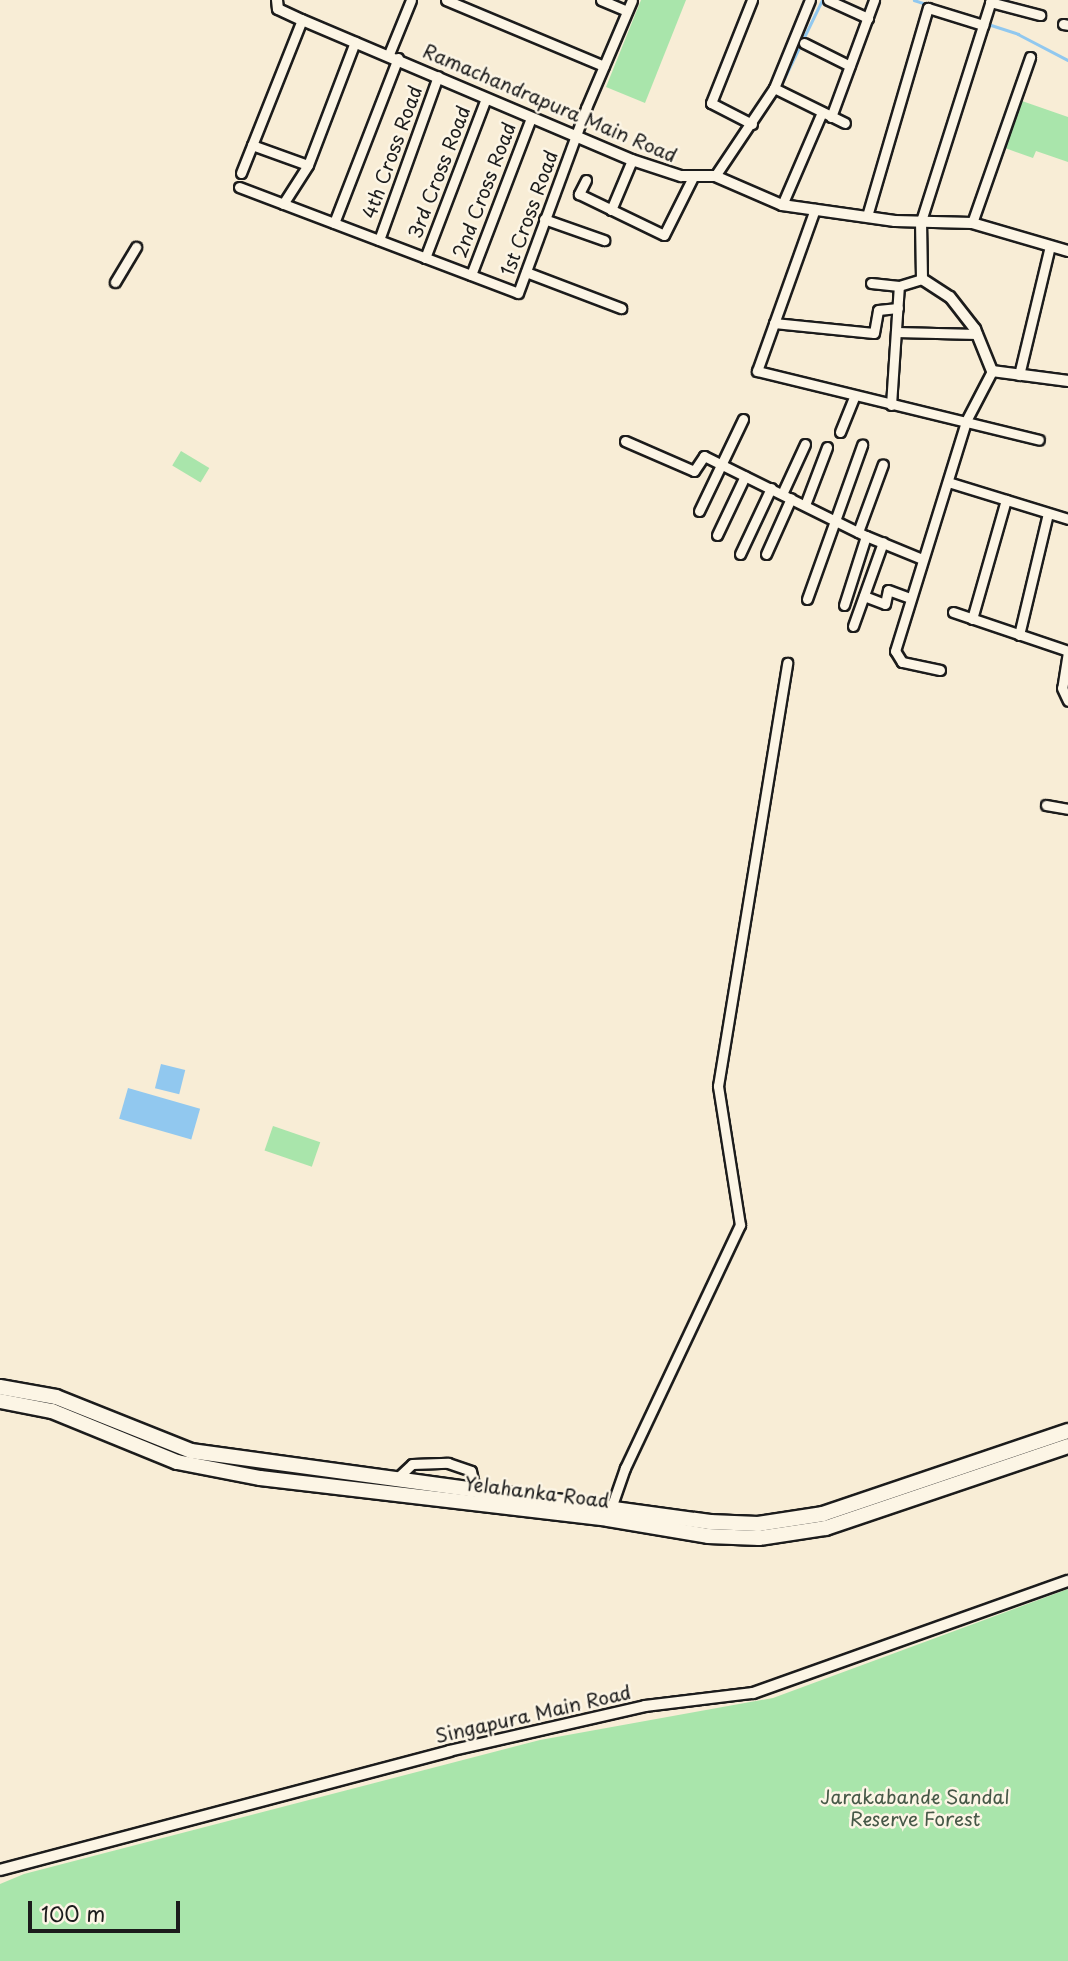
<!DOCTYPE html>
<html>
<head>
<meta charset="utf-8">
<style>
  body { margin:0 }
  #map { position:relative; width:1068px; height:1961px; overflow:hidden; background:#f8edd6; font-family:"Playpen Sans",sans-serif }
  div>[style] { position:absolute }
  .green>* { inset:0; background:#a9e5ab; transform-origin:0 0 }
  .water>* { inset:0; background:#91c8ef; transform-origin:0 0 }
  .stream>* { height:2.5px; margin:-1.25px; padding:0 1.25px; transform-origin:1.25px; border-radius:1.25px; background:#91c8ef }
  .roads { filter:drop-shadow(2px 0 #1c1c1c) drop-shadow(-2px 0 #1c1c1c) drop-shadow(0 2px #1c1c1c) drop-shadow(0 -2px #1c1c1c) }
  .minor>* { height:9px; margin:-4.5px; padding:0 4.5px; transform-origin:4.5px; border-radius:4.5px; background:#fcf5e5 }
  .tertiary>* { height:10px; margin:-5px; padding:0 5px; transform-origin:5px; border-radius:5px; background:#fcf5e5 }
  .primary>* { height:14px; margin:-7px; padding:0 7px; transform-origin:7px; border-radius:7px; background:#fcf5e5 }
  span { translate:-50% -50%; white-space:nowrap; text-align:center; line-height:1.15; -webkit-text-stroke:5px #fcf5e5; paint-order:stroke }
  .street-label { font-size:19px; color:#1c1c1c }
  .park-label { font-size:19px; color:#465847 }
  .scale { position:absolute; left:28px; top:1901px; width:152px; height:32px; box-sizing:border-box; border:4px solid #1c1c1c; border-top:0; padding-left:9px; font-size:21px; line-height:24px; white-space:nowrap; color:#1c1c1c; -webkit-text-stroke:5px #fcf5e5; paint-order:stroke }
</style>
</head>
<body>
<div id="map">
  <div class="green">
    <i style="clip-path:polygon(641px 0,686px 0,645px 103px,606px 87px)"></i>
    <i style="clip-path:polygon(1022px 101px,1068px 117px,1068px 162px,1036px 151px,1033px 158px,1005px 148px)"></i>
    <i style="left:181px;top:451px;width:33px;height:17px;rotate:31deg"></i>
    <i style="left:273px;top:1126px;width:50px;height:26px;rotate:19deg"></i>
    <i style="clip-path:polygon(1068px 1589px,1068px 1961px,0 1961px,0 1884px,24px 1874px,540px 1740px,773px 1698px)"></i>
  </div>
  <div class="water">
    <i style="left:161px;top:1064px;width:25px;height:25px;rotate:14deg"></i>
    <i style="left:128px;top:1088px;width:75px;height:32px;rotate:16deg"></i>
  </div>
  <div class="stream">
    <i style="left:914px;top:0;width:16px;rotate:18deg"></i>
    <i style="left:985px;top:23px;width:35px;rotate:18deg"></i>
    <i style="left:1018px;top:34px;width:56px;rotate:27.5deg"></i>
    <i style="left:780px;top:87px;width:97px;rotate:-64.2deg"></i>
    <i style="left:755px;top:125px;width:32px;rotate:-58deg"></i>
  </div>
  <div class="roads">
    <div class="minor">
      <i style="left:446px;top:0;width:171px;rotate:22.7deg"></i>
      <i style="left:601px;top:0;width:28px;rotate:23deg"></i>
      <i style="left:828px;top:0;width:44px;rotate:24.2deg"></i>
      <i style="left:990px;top:2px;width:52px;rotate:14.6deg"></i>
      <i style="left:1063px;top:24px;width:5px;rotate:11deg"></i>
      <i style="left:804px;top:43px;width:51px;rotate:26.6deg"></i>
      <i style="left:389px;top:54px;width:58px;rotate:-67.8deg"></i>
      <i style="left:774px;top:88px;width:79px;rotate:26.2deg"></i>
      <i style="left:831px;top:117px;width:125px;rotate:-69.8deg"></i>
      <i style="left:752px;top:124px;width:46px;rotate:-152.9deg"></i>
      <i style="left:711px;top:103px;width:111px;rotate:-68.3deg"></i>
      <i style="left:252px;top:145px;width:59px;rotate:19.7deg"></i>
      <i style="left:241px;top:173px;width:165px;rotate:-68.3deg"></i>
      <i style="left:715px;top:176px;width:106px;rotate:-56.2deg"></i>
      <i style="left:774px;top:88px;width:95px;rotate:-67.8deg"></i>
      <i style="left:586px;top:180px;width:16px;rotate:117deg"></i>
      <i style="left:579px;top:194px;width:94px;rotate:25.8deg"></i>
      <i style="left:664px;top:235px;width:67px;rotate:-63.4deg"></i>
      <i style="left:239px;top:187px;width:298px;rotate:20.8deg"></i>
      <i style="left:518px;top:293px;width:197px;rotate:-69.8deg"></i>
      <i style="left:586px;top:108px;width:117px;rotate:-66.9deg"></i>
      <i style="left:283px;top:204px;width:46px;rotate:-57.3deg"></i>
      <i style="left:308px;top:165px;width:132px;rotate:-69.1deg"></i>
      <i style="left:782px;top:205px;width:101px;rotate:-66.7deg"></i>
      <i style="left:815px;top:209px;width:172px;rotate:109.7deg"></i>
      <i style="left:757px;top:371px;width:290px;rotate:13.7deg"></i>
      <i style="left:611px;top:210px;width:54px;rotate:-67.2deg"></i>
      <i style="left:867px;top:216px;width:217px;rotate:-73.7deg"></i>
      <i style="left:928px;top:8px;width:58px;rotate:17.2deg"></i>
      <i style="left:544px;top:219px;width:64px;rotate:19.3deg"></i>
      <i style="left:921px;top:221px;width:232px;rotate:-72.4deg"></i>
      <i style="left:334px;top:223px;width:177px;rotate:-68.8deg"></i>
      <i style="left:972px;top:223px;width:176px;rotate:-70.7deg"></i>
      <i style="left:379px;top:240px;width:174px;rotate:-70.2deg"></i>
      <i style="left:425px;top:258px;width:171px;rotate:-69.1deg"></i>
      <i style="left:526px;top:272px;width:102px;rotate:20.8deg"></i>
      <i style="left:471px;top:275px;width:168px;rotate:-69.1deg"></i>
      <i style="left:115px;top:282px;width:41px;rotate:-59deg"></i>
      <i style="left:871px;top:283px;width:28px;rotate:6deg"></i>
      <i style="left:774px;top:323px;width:100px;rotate:5.7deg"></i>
      <i style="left:874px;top:333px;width:23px;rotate:-80deg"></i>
      <i style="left:878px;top:310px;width:20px;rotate:-6deg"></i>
      <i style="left:896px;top:332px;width:81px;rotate:1.4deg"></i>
      <i style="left:1019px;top:375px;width:133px;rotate:-76.5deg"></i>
      <i style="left:891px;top:405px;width:119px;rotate:-86.2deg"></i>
      <i style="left:899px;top:286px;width:24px;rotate:-17deg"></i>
      <i style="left:840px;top:432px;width:38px;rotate:-68deg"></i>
      <i style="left:625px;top:441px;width:75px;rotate:23.5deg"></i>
      <i style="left:694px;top:471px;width:18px;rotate:-56deg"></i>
      <i style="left:704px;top:456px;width:181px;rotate:26.3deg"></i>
      <i style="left:866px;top:536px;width:61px;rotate:22.3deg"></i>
      <i style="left:948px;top:482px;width:126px;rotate:17.1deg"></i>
      <i style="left:782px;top:494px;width:55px;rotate:-65.3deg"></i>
      <i style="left:805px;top:505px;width:62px;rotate:-69.2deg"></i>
      <i style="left:699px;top:511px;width:102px;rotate:-64.4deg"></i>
      <i style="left:858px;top:532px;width:72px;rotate:-69.8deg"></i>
      <i style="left:717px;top:535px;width:65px;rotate:-64.6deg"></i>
      <i style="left:740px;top:554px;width:73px;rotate:-64.8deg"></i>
      <i style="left:766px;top:554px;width:61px;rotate:-65.9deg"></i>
      <i style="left:864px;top:596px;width:22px;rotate:21deg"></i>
      <i style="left:885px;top:604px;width:14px;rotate:-78deg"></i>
      <i style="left:888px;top:590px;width:23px;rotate:20deg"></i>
      <i style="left:807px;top:599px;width:164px;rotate:-70.3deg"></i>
      <i style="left:844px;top:605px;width:72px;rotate:-72.3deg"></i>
      <i style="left:953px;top:612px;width:121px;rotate:18.7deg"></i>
      <i style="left:972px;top:619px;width:124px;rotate:-74.1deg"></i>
      <i style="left:853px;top:626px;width:89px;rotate:-70.3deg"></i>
      <i style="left:1019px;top:635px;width:125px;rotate:-76.6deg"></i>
      <i style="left:1068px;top:652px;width:36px;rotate:99deg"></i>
      <i style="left:1062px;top:688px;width:14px;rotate:65deg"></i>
      <i style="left:940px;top:670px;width:39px;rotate:-168deg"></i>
      <i style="left:902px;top:662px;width:13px;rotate:-122deg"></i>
      <i style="left:895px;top:651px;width:241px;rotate:-72.8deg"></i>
      <i style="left:966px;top:421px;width:56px;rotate:-62.5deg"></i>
      <i style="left:1046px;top:805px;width:22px;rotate:10deg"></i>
      <i style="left:395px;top:1480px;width:23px;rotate:-43deg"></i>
      <i style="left:412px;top:1464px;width:36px;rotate:-2deg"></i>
      <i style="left:448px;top:1463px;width:24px;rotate:19deg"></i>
      <i style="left:471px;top:1471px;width:18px;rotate:77deg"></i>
      <i style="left:610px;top:1511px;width:46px;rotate:-70.8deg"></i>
      <i style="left:625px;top:1468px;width:269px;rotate:-64.7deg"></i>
      <i style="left:740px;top:1225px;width:141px;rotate:-99deg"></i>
      <i style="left:718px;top:1086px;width:429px;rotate:-80.7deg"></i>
    </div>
    <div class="tertiary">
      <i style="left:277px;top:0;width:9px;rotate:84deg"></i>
      <i style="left:278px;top:9px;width:26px;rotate:25deg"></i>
      <i style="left:302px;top:20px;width:358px;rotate:23deg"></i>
      <i style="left:632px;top:160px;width:52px;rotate:18.1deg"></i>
      <i style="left:681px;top:176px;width:34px"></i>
      <i style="left:715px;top:176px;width:73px;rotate:23.4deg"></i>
      <i style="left:782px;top:205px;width:114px;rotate:8.1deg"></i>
      <i style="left:895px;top:221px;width:77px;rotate:1.5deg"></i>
      <i style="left:972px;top:223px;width:100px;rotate:16.3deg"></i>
      <i style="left:921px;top:221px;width:58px;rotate:89deg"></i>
      <i style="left:922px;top:279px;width:33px;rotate:33deg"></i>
      <i style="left:950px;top:297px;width:41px;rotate:52deg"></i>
      <i style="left:975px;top:329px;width:45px;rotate:68deg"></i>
      <i style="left:992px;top:371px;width:77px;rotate:7.5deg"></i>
      <i style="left:0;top:1870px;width:465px;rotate:-14.8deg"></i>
      <i style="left:449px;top:1751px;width:201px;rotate:-12.9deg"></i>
      <i style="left:645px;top:1706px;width:109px;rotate:-6.9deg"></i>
      <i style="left:753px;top:1693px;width:334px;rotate:-19.6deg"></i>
    </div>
    <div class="primary">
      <i style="left:0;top:1387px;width:57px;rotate:10.1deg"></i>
      <i style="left:56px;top:1397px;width:145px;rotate:21.8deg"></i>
      <i style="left:191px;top:1451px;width:524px;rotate:7.79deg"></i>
      <i style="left:710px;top:1522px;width:48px;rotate:2.4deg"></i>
      <i style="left:758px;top:1524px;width:66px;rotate:-8.7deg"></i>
      <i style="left:823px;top:1514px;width:259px;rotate:-18.7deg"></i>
      <i style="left:0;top:1401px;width:53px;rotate:10.9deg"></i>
      <i style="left:52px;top:1411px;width:135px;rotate:22.2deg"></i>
      <i style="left:177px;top:1462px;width:85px;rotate:10.9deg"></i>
      <i style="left:260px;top:1478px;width:350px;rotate:6.7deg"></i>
      <i style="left:608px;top:1519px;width:101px;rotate:9.6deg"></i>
      <i style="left:708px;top:1536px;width:51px;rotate:2.2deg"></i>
      <i style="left:759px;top:1538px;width:68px;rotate:-8.5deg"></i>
      <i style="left:826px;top:1528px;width:256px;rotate:-18.7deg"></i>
    </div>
  </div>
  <div class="street-label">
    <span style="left:550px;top:103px;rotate:23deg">Ramachandrapura Main Road</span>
    <span style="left:392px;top:152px;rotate:-70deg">4th Cross Road</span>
    <span style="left:439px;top:172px;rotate:-69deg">3rd Cross Road</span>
    <span style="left:484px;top:190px;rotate:-69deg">2nd Cross Road</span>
    <span style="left:529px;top:213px;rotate:-70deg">1st Cross Road</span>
    <span style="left:537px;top:1492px;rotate:7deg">Yelahanka Road</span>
    <span style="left:533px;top:1714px;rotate:-13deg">Singapura Main Road</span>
  </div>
  <div class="park-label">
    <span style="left:915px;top:1808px">Jarakabande Sandal<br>Reserve Forest</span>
  </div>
  <div class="scale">100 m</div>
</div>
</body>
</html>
